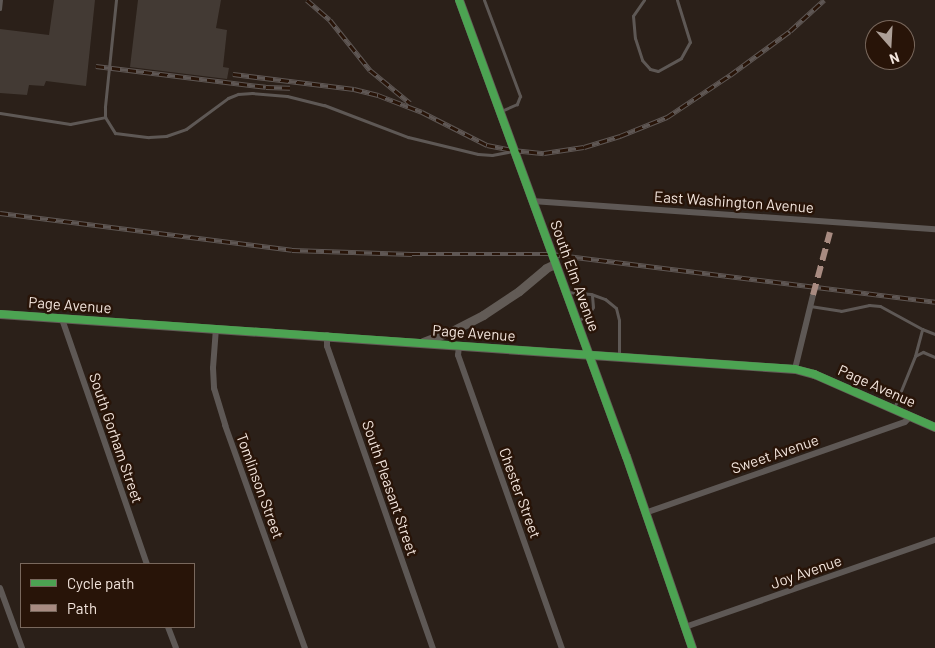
<!DOCTYPE html>
<html>
<head>
<meta charset="utf-8">
<style>
  body { margin:0 }
  #map { position:relative; width:935px; height:648px; overflow:hidden; background:#2b2019; font-family:Barlow,sans-serif }
  div>[style] { position:absolute }
  .building>* { inset:0; background:#433a34 }
  .lane>* { height:3px; margin:-1.5px; padding:0 1.5px; transform-origin:1.5px; border-radius:1.5px; background:#5e5855 }
  .street>* { height:6px; margin:-3px; padding:0 3px; transform-origin:3px; border-radius:3px; background:#5e5855 }
  .secondary>* { height:9px; margin:-4.5px; padding:0 4.5px; transform-origin:4.5px; border-radius:4.5px; background:#625b56 }
  .rail>* { height:4.5px; margin-top:-2.25px; transform-origin:0; background:repeating-linear-gradient(90deg,#281408 0 8px,#5f5754 0 16px); box-sizing:border-box; border-block:1px solid #5f5754 }
  .quiet>* { height:6px; margin-top:-3px; transform-origin:0; background:repeating-linear-gradient(90deg,#a88b81 0 12px,transparent 0 18px) }
  .cycleway>* { height:8px; margin:-4px; padding:0 4px; transform-origin:4px; border-radius:4px; background:#4ca352 }
  span { translate:-50% -50%; white-space:nowrap; text-align:center; line-height:1.15; -webkit-text-stroke:5px #281408; paint-order:stroke }
  .street-label { font-size:15px; color:#f3e5dd }
  .legend { position:absolute; left:20px; top:563px; width:175px; height:65px; box-sizing:border-box; background:#281408; border:1px solid #79685d; margin:0; padding:6px 9px; list-style:none; font-size:15px; color:#f3e5dd }
  .legend li { display:flex; align-items:center; gap:10px; height:25px }
  .legend b { width:25px; border:1px solid #79685d }
  .north { position:absolute; left:865px; top:20px; width:50px; height:50px; box-sizing:border-box; background:#281408; border:1px solid #79685d; border-radius:50%; rotate:161deg; font-size:14px; font-weight:700; line-height:20px; text-align:center; color:#f3e5dd }
  .north::after { content:''; display:block; margin:auto; width:18px; height:22px; background:#ada098; clip-path:polygon(50% 0,100% 100%,50% 72%,0 100%) }
</style>
</head>
<body>
<div id="map">
  <div class="building">
    <i style="clip-path:polygon(54px 0,95px 0,86px 86px,46px 81px,44px 86px,29px 85px,27px 95px,0 93px,0 29px,49px 35px)"></i>
    <i style="clip-path:polygon(138px 0,221px 0,216px 28px,227px 30px,223px 67px,229px 68px,227px 79px,130px 67px)"></i>
  </div>
  <div class="lane">
    <i style="left:116px;top:0;width:108px;rotate:95.9deg"></i>
    <i style="left:105px;top:107px;width:10px;rotate:90deg"></i>
    <i style="left:105px;top:117px;width:19px;rotate:58deg"></i>
    <i style="left:115px;top:133px;width:34px;rotate:7deg"></i>
    <i style="left:149px;top:137px;width:17px;rotate:-3deg"></i>
    <i style="left:166px;top:136px;width:21px;rotate:-19deg"></i>
    <i style="left:186px;top:129px;width:52px;rotate:-36.4deg"></i>
    <i style="left:228px;top:98px;width:11px;rotate:-22deg"></i>
    <i style="left:238px;top:94px;width:14px;rotate:-4deg"></i>
    <i style="left:252px;top:93px;width:35px;rotate:5deg"></i>
    <i style="left:287px;top:96px;width:38px;rotate:14deg"></i>
    <i style="left:324px;top:105px;width:90px;rotate:20.9deg"></i>
    <i style="left:408px;top:137px;width:72px;rotate:13.7deg"></i>
    <i style="left:478px;top:154px;width:14px;rotate:4deg"></i>
    <i style="left:492px;top:155px;width:21px;rotate:-11deg"></i>
    <i style="left:484px;top:0;width:103px;rotate:69.4deg"></i>
    <i style="left:520px;top:96px;width:9px;rotate:111deg"></i>
    <i style="left:517px;top:104px;width:17px;rotate:156deg"></i>
    <i style="left:644px;top:0;width:19px;rotate:125deg"></i>
    <i style="left:633px;top:16px;width:22px;rotate:85deg"></i>
    <i style="left:635px;top:38px;width:23px;rotate:72deg"></i>
    <i style="left:642px;top:60px;width:12px;rotate:48deg"></i>
    <i style="left:650px;top:69px;width:8px;rotate:14deg"></i>
    <i style="left:658px;top:71px;width:26px;rotate:-29deg"></i>
    <i style="left:681px;top:58px;width:18px;rotate:-61deg"></i>
    <i style="left:690px;top:42px;width:44px;rotate:-107.2deg"></i>
    <i style="left:0;top:9px;width:9px;rotate:-84deg"></i>
    <i style="left:0;top:113px;width:71px;rotate:8.9deg"></i>
    <i style="left:70px;top:124px;width:36px;rotate:-11deg"></i>
    <i style="left:567px;top:292px;width:24px;rotate:5deg"></i>
    <i style="left:591px;top:294px;width:15px;rotate:20deg"></i>
    <i style="left:605px;top:299px;width:14px;rotate:39deg"></i>
    <i style="left:616px;top:308px;width:12px;rotate:76deg"></i>
    <i style="left:619px;top:320px;width:35px;rotate:90deg"></i>
    <i style="left:810px;top:306px;width:31px;rotate:9deg"></i>
    <i style="left:841px;top:311px;width:29px;rotate:-12deg"></i>
    <i style="left:869px;top:305px;width:11px;rotate:5deg"></i>
    <i style="left:880px;top:306px;width:48px;rotate:28.7deg"></i>
    <i style="left:577px;top:321px;width:13px;rotate:-29deg"></i>
    <i style="left:588px;top:315px;width:9px;rotate:-58deg"></i>
    <i style="left:593px;top:307px;width:12px;rotate:-95deg"></i>
    <i style="left:915px;top:356px;width:28px;rotate:-75deg"></i>
    <i style="left:922px;top:329px;width:14px;rotate:21deg"></i>
    <i style="left:894px;top:408px;width:56px;rotate:-68deg"></i>
    <i style="left:915px;top:356px;width:9px;rotate:-27deg"></i>
    <i style="left:923px;top:352px;width:13px;rotate:23deg"></i>
  </div>
  <div class="street">
    <i style="left:532px;top:201px;width:404px;rotate:4deg"></i>
    <i style="left:62px;top:319px;width:259px;rotate:70.9deg"></i>
    <i style="left:216px;top:328px;width:40px;rotate:94.3deg"></i>
    <i style="left:213px;top:368px;width:20px;rotate:87deg"></i>
    <i style="left:214px;top:388px;width:39px;rotate:73deg"></i>
    <i style="left:225px;top:425px;width:237px;rotate:70.3deg"></i>
    <i style="left:327px;top:335px;width:11px;rotate:90deg"></i>
    <i style="left:327px;top:346px;width:320px;rotate:70.7deg"></i>
    <i style="left:459px;top:346px;width:9px;rotate:96deg"></i>
    <i style="left:458px;top:355px;width:311px;rotate:70.5deg"></i>
    <i style="left:795px;top:369px;width:76px;rotate:-76.3deg"></i>
    <i style="left:645px;top:513px;width:275px;rotate:-19.3deg"></i>
    <i style="left:905px;top:422px;width:8px;rotate:-45deg"></i>
    <i style="left:0;top:588px;width:64px;rotate:69.9deg"></i>
    <i style="left:168px;top:627px;width:22px;rotate:69deg"></i>
    <i style="left:685px;top:627px;width:265px;rotate:-19.2deg"></i>
  </div>
  <div class="secondary">
    <i style="left:459px;top:0;width:486px;rotate:69.9deg"></i>
    <i style="left:626px;top:456px;width:203px;rotate:71deg"></i>
    <i style="left:0;top:314px;width:797px;rotate:3.96deg"></i>
    <i style="left:795px;top:369px;width:20px;rotate:15deg"></i>
    <i style="left:814px;top:374px;width:132px;rotate:23.7deg"></i>
    <i style="left:423px;top:342px;width:31px;rotate:-21deg"></i>
    <i style="left:452px;top:331px;width:35px;rotate:-27deg"></i>
    <i style="left:483px;top:315px;width:43px;rotate:-33.7deg"></i>
    <i style="left:519px;top:291px;width:35px;rotate:-40deg"></i>
    <i style="left:546px;top:268px;width:10px;rotate:-24deg"></i>
  </div>
  <div class="rail">
    <i style="left:307px;top:0;width:30px;rotate:41deg"></i>
    <i style="left:330px;top:20px;width:64px;rotate:51.3deg"></i>
    <i style="left:370px;top:70px;width:52px;rotate:39.5deg"></i>
    <i style="left:96px;top:66px;width:171px;rotate:7deg"></i>
    <i style="left:266px;top:87px;width:24px;rotate:2deg"></i>
    <i style="left:233px;top:74px;width:122px;rotate:7.1deg"></i>
    <i style="left:354px;top:89px;width:25px;rotate:14deg"></i>
    <i style="left:378px;top:95px;width:47px;rotate:21.1deg"></i>
    <i style="left:422px;top:112px;width:73px;rotate:26.9deg"></i>
    <i style="left:487px;top:145px;width:26px;rotate:11deg"></i>
    <i style="left:513px;top:150px;width:31px;rotate:6deg"></i>
    <i style="left:544px;top:153px;width:40px;rotate:-8.5deg"></i>
    <i style="left:584px;top:147px;width:38px;rotate:-17deg"></i>
    <i style="left:620px;top:136px;width:51px;rotate:-22deg"></i>
    <i style="left:667px;top:117px;width:76px;rotate:-33.7deg"></i>
    <i style="left:730px;top:75px;width:74px;rotate:-36.3deg"></i>
    <i style="left:790px;top:31px;width:46px;rotate:-42.4deg"></i>
    <i style="left:0;top:213px;width:294px;rotate:7.2deg"></i>
    <i style="left:292px;top:250px;width:120px;rotate:1.9deg"></i>
    <i style="left:412px;top:254px;width:139px"></i>
    <i style="left:551px;top:254px;width:387px;rotate:7.1deg"></i>
  </div>
  <div class="quiet">
    <i style="left:813px;top:295px;width:65px;rotate:-74.9deg"></i>
  </div>
  <div class="cycleway">
    <i style="left:459px;top:0;width:486px;rotate:69.9deg"></i>
    <i style="left:626px;top:456px;width:203px;rotate:71deg"></i>
    <i style="left:0;top:314px;width:797px;rotate:3.96deg"></i>
    <i style="left:795px;top:369px;width:20px;rotate:15deg"></i>
    <i style="left:814px;top:374px;width:132px;rotate:23.7deg"></i>
  </div>
  <div class="street-label">
    <span style="left:734px;top:202px;rotate:4deg">East Washington Avenue</span>
    <span style="left:575px;top:276px;rotate:70deg">South Elm Avenue</span>
    <span style="left:70px;top:305px;rotate:4deg">Page Avenue</span>
    <span style="left:474px;top:333px;rotate:4deg">Page Avenue</span>
    <span style="left:877px;top:386px;rotate:24deg">Page Avenue</span>
    <span style="left:116px;top:438px;rotate:71deg">South Gorham Street</span>
    <span style="left:775px;top:454px;rotate:-19deg">Sweet Avenue</span>
    <span style="left:260px;top:486px;rotate:70deg">Tomlinson Street</span>
    <span style="left:390px;top:488px;rotate:71deg">South Pleasant Street</span>
    <span style="left:520px;top:493px;rotate:70deg">Chester Street</span>
    <span style="left:806px;top:572px;rotate:-19deg">Joy Avenue</span>
  </div>
  <ul class="legend">
  <li><b style="height:6px;background:#4ca352"></b>Cycle path</li>
  <li><b style="height:6px;background:#a88b81"></b>Path</li>
  </ul>
  <div class="north">N</div>
</div>
</body>
</html>
